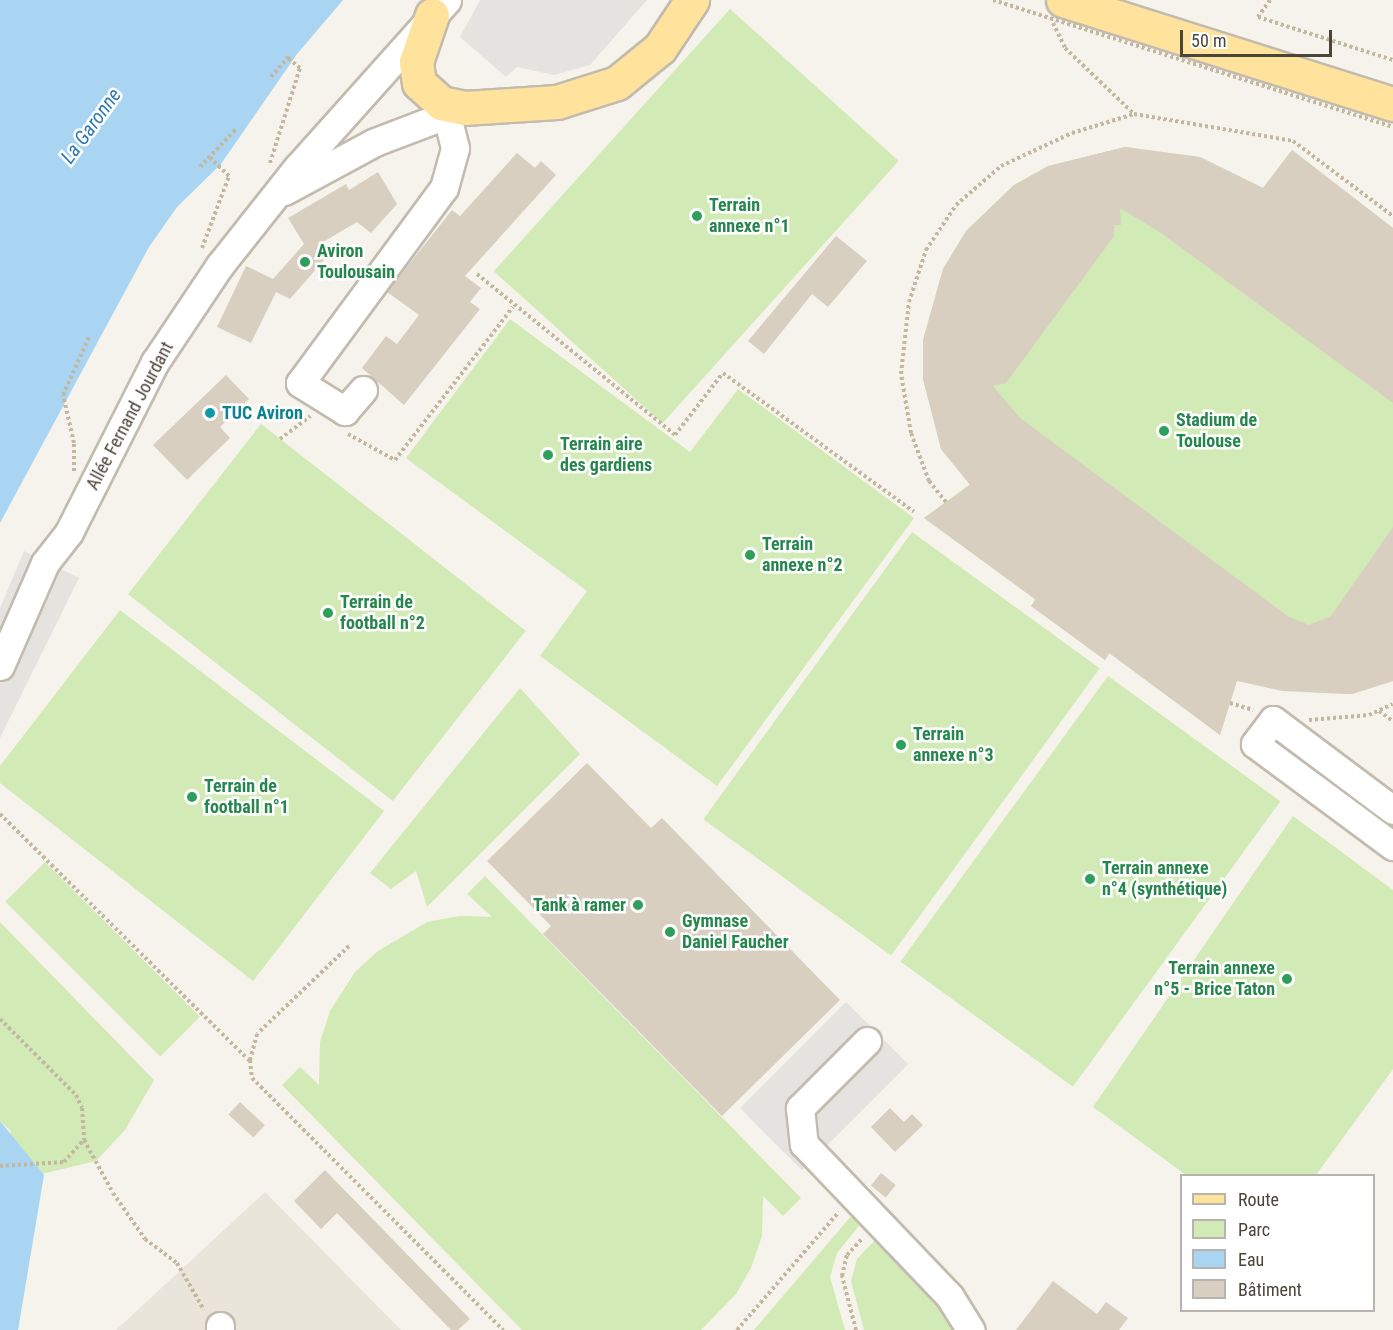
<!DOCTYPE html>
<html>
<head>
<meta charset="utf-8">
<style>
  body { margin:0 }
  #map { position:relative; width:1393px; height:1330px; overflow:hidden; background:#f6f3ec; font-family:"Roboto Condensed",sans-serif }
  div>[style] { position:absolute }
  .residential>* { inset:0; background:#eae5da }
  .green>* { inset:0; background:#d2eab5; transform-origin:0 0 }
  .parking>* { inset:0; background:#e5e3e0; transform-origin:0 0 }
  .water>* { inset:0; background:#a9d4f2 }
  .building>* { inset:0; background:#d8cfc1; transform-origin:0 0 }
  .path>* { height:4px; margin-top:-2px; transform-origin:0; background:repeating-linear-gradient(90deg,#c4b79f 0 3px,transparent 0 6px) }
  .roads { filter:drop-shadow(2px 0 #c2bbae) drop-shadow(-2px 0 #c2bbae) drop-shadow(0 2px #c2bbae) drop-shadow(0 -2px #c2bbae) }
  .minor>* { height:27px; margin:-13.5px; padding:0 13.5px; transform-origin:13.5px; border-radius:13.5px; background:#fff }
  .major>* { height:33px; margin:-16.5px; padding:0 16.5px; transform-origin:16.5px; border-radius:16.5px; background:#ffe39c }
  .path-bridge>* { height:4px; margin-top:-2px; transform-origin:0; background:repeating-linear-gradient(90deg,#c4b79f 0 3px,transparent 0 6px) }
  .dots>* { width:16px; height:16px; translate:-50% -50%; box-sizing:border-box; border:3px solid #fff; border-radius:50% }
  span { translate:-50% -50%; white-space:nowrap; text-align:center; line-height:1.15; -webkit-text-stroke:5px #fff; paint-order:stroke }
  .leisure-label { font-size:18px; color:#27864d; font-weight:700 }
  .left { translate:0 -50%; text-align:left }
  .right { translate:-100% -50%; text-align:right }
  .culture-label { font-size:18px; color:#0d838f; font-weight:700 }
  .street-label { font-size:18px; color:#4b4439 }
  .water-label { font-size:20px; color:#2e7ab2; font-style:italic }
  .legend { position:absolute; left:1180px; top:1174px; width:195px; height:138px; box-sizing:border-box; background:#fff; border:2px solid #b7b4b0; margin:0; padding:8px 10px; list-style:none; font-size:18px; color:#4b4439 }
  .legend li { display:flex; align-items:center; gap:12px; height:30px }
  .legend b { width:30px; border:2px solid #b7b4b0 }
  .scale { position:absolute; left:1180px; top:30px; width:152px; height:27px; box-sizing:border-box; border:3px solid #4b4439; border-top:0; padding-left:8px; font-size:18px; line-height:21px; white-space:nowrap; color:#4b4439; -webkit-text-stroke:4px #fff; paint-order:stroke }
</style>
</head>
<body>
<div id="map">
  <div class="residential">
    <i style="clip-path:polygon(265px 1192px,401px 1330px,116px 1330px)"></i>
  </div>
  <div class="green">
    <i style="left:730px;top:9px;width:227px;height:353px;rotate:42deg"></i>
    <i style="clip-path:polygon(1125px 147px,1200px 157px,1263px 188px,1292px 150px,1393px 228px,1393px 681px,1352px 694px,1317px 693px,1237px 680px,1220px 735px,1110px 653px,1105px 660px,1031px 606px,1035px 599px,924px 518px,970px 484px,941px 449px,923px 379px,923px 340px,943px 269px,966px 231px,1014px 185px,1048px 166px)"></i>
    <i style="clip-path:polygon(510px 319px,690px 452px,738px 389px,914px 518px,717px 786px,540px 656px,587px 591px,406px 458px)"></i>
    <i style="left:261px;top:424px;width:336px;height:216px;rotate:38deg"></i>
    <i style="left:912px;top:532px;width:232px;height:355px;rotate:36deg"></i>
    <i style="clip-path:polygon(120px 610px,384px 811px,253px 981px,0 783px,0 766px)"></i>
    <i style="left:1108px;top:676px;width:213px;height:353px;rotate:36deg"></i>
    <i style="clip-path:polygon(520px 688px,580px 754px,427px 907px,416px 871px,391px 889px,370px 873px)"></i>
    <i style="clip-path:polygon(1293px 816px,1393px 890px,1393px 1069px,1316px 1175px,1186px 1175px,1093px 1107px)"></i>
    <i style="left:45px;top:862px;width:219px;height:56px;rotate:45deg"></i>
    <i style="clip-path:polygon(485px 876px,801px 1198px,783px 1216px,763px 1196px,762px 1236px,751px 1268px,736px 1294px,701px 1330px,522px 1330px,282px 1085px,300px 1067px,319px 1085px,320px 1042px,330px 1011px,355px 972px,378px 951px,427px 922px,459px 916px,492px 917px,467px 894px)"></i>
    <i style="clip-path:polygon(0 922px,154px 1080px,125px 1130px,96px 1161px,0 1184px,0 1154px,11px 1131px,0 1121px)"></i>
    <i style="clip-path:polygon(852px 1215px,859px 1226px,837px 1253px,830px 1277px,845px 1330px,754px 1330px)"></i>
    <i style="clip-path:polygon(877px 1238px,962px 1330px,864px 1330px,851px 1281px,857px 1259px)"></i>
  </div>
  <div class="parking">
    <i style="clip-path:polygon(480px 0,647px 0,590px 65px,554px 75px,517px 67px,506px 77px,460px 37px)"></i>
    <i style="clip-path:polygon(24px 551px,79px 578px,0 738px,0 608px)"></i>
    <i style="left:846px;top:1002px;width:88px;height:150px;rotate:45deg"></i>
  </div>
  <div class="water">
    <i style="clip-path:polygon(0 0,343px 0,297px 54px,221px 164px,177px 207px,149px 247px,0 523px)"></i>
    <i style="clip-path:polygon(0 1121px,44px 1175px,18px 1330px,0 1330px)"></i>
  </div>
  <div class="building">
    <i style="clip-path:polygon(1125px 147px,1200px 157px,1263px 188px,1292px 150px,1393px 228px,1393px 403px,1161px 233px,1120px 208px,1121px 225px,1114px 225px,1114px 236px,1006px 383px,993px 386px,1020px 418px,1289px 617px,1309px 625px,1331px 616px,1393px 527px,1393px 681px,1352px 694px,1282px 691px,1237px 681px,1220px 735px,1109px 653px,1105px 660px,1031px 606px,1036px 600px,924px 518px,970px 485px,941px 449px,923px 379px,923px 340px,943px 269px,966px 231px,1014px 185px,1048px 166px)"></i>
    <i style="clip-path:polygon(517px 153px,535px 168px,541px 161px,556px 175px,465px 276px,481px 288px,470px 302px,480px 309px,404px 405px,362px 368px,386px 336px,397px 344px,419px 315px,387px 292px,452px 210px,460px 216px)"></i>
    <i style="clip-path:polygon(378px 172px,397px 204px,371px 233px,357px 222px,318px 245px,325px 259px,290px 299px,276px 292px,251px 343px,217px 327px,246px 266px,273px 279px,304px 244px,288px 218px,346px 184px,349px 190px)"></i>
    <i style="clip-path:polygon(836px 236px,867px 261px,828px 307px,812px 294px,764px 354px,748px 341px)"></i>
    <i style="clip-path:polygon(226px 375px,249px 399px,220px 427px,230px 438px,187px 480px,153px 445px)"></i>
    <i style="clip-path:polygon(587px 763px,651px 828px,662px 818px,840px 1000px,722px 1116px,543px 934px,551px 926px,487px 861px)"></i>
    <i style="left:240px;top:1102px;width:34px;height:17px;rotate:43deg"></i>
    <i style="clip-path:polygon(890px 1108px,904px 1122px,912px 1114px,923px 1125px,895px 1152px,871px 1127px)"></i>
    <i style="clip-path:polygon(325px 1170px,470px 1319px,458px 1330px,451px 1330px,337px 1213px,321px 1229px,294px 1201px)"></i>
    <i style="left:881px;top:1173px;width:19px;height:16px;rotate:39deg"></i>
    <i style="clip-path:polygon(1053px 1281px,1097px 1314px,1106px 1302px,1128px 1318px,1119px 1330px,1016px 1330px)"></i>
  </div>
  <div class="path">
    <i style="left:1270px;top:0;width:21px;rotate:125deg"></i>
    <i style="left:1258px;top:17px;width:142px;rotate:17.7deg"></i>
    <i style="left:1053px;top:23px;width:28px;rotate:64deg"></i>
    <i style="left:1065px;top:48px;width:95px;rotate:43.7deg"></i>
    <i style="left:271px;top:77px;width:29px;rotate:-49deg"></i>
    <i style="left:270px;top:163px;width:100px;rotate:-72.5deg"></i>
    <i style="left:300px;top:68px;width:16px;rotate:-140deg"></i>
    <i style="left:200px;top:167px;width:54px;rotate:-46.5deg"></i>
    <i style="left:202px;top:248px;width:77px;rotate:-69.4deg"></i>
    <i style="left:229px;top:176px;width:28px;rotate:-136deg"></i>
    <i style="left:477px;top:274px;width:255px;rotate:39.1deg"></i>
    <i style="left:675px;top:435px;width:78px;rotate:-52.3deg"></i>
    <i style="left:723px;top:373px;width:236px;rotate:36deg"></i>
    <i style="left:348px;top:434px;width:54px;rotate:29deg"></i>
    <i style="left:395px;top:460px;width:193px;rotate:-52.4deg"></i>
    <i style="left:280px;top:439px;width:38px;rotate:-37deg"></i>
    <i style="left:74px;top:471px;width:28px;rotate:-90deg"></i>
    <i style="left:74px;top:443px;width:49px;rotate:-102.9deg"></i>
    <i style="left:63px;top:395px;width:66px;rotate:-65.8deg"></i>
    <i style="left:946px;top:502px;width:27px;rotate:-129deg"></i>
    <i style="left:929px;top:481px;width:51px;rotate:-110.6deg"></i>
    <i style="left:911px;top:433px;width:60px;rotate:-99.6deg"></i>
    <i style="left:901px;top:374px;width:72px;rotate:-83.7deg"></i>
    <i style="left:909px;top:302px;width:55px;rotate:-71.9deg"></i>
    <i style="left:926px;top:250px;width:54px;rotate:-56.3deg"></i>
    <i style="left:956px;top:205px;width:60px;rotate:-40.9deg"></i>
    <i style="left:1001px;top:166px;width:78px;rotate:-24.9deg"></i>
    <i style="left:1072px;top:133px;width:65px;rotate:-17deg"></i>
    <i style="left:1134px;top:114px;width:161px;rotate:9.6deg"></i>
    <i style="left:1293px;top:141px;width:125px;rotate:36.9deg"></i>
    <i style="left:1230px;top:703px;width:24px;rotate:17deg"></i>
    <i style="left:1379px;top:711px;width:17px;rotate:36deg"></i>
    <i style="left:1309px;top:720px;width:60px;rotate:-4.8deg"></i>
    <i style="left:1369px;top:715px;width:26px;rotate:-25deg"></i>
    <i style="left:0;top:814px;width:350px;rotate:44.7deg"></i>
    <i style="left:349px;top:946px;width:127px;rotate:136.3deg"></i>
    <i style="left:257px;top:1034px;width:27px;rotate:105deg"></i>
    <i style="left:250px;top:1060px;width:18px;rotate:84deg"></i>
    <i style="left:252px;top:1078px;width:356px;rotate:45.1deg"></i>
    <i style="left:0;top:1019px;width:107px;rotate:45deg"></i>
    <i style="left:76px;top:1095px;width:14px;rotate:65deg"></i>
    <i style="left:82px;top:1108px;width:32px;rotate:86deg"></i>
    <i style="left:84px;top:1140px;width:60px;rotate:61.3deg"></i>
    <i style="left:113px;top:1193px;width:56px;rotate:55.2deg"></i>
    <i style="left:145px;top:1239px;width:40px;rotate:37deg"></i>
    <i style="left:177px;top:1263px;width:54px;rotate:60.1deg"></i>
    <i style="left:0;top:1166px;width:64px;rotate:-3.6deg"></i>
    <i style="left:64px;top:1162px;width:30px;rotate:-48deg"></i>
    <i style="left:737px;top:1330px;width:156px;rotate:-49.2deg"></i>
    <i style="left:856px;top:1330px;width:56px;rotate:-104.5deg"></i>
    <i style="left:842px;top:1276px;width:22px;rotate:-77deg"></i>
    <i style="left:847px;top:1255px;width:23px;rotate:-47deg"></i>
  </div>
  <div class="roads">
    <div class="minor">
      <i style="left:284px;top:191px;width:103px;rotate:-28.3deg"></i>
      <i style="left:375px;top:142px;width:93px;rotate:-20.8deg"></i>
      <i style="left:363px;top:390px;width:28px;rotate:131deg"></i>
      <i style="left:345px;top:411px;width:53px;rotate:-148.1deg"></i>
      <i style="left:300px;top:383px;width:242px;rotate:-53.6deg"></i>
      <i style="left:444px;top:188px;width:41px;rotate:-74.6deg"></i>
      <i style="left:455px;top:148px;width:34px;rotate:-104deg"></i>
      <i style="left:0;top:666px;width:112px;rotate:-66.4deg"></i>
      <i style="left:45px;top:563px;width:39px;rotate:-52deg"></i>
      <i style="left:69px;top:532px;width:191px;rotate:-63.2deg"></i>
      <i style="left:155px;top:362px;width:117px;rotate:-56.2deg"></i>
      <i style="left:220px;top:265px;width:124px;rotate:-51.6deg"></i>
      <i style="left:297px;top:168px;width:225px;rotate:-48.2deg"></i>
      <i style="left:1393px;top:810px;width:150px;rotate:-143.1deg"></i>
      <i style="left:1273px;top:720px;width:30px;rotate:127deg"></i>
      <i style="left:1255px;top:744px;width:172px;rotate:36.5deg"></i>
      <i style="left:867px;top:1041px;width:95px;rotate:135deg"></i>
      <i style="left:800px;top:1108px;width:36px;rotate:84deg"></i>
      <i style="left:804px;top:1144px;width:211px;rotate:46.3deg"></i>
      <i style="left:950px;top:1297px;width:39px;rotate:58deg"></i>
      <i style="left:220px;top:1330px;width:4px;rotate:-90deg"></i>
    </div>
    <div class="major">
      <i style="left:1063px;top:0;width:346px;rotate:17.5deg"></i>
      <i style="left:432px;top:15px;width:50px;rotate:108.8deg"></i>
      <i style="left:416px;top:62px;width:21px;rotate:82deg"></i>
      <i style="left:419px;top:83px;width:30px;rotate:42deg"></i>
      <i style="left:441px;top:103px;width:24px;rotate:12deg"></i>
      <i style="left:464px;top:108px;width:93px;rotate:-3.7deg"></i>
      <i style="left:557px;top:102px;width:63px;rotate:-17.6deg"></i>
      <i style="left:617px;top:83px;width:55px;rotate:-39.1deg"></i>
      <i style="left:660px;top:48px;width:58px;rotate:-56.3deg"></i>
    </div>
  </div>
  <div class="path-bridge">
    <i style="left:993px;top:0;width:420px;rotate:17.6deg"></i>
  </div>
  <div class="dots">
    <i style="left:697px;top:216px;background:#2e9e5b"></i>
    <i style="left:305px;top:262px;background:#2e9e5b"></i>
    <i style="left:210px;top:413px;background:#0f9aa8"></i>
    <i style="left:1164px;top:431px;background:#2e9e5b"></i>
    <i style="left:548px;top:455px;background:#2e9e5b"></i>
    <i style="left:750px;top:555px;background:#2e9e5b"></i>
    <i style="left:328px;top:613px;background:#2e9e5b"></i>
    <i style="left:901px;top:745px;background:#2e9e5b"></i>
    <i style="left:192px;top:797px;background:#2e9e5b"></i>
    <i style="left:1090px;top:879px;background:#2e9e5b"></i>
    <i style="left:638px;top:905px;background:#2e9e5b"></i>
    <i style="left:670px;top:932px;background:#2e9e5b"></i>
    <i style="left:1287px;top:979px;background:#2e9e5b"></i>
  </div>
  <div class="leisure-label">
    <span class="left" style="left:709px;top:216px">Terrain<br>annexe n°1</span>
    <span class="left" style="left:317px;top:262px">Aviron<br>Toulousain</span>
    <span class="left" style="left:1176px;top:431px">Stadium de<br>Toulouse</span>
    <span class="left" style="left:560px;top:455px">Terrain aire<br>des gardiens</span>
    <span class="left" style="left:762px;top:555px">Terrain<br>annexe n°2</span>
    <span class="left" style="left:340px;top:613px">Terrain de<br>football n°2</span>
    <span class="left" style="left:913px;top:745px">Terrain<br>annexe n°3</span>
    <span class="left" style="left:204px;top:797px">Terrain de<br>football n°1</span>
    <span class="left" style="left:1102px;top:879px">Terrain annexe<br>n°4 (synthétique)</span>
    <span class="right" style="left:626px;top:905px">Tank à ramer</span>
    <span class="left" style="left:682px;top:932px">Gymnase<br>Daniel Faucher</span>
    <span class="right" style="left:1275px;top:979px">Terrain annexe<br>n°5 - Brice Taton</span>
  </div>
  <div class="culture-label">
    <span class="left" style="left:222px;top:413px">TUC Aviron</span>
  </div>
  <div class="street-label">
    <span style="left:130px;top:416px;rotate:-62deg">Allée Fernand Jourdant</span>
  </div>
  <div class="water-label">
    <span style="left:91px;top:126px;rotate:-54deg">La Garonne</span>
  </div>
  <ul class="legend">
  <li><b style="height:8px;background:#ffe39c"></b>Route</li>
  <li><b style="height:16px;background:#d2eab5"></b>Parc</li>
  <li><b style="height:16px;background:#a9d4f2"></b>Eau</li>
  <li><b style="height:16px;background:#d8cfc1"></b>Bâtiment</li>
  </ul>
  <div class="scale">50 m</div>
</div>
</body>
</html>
